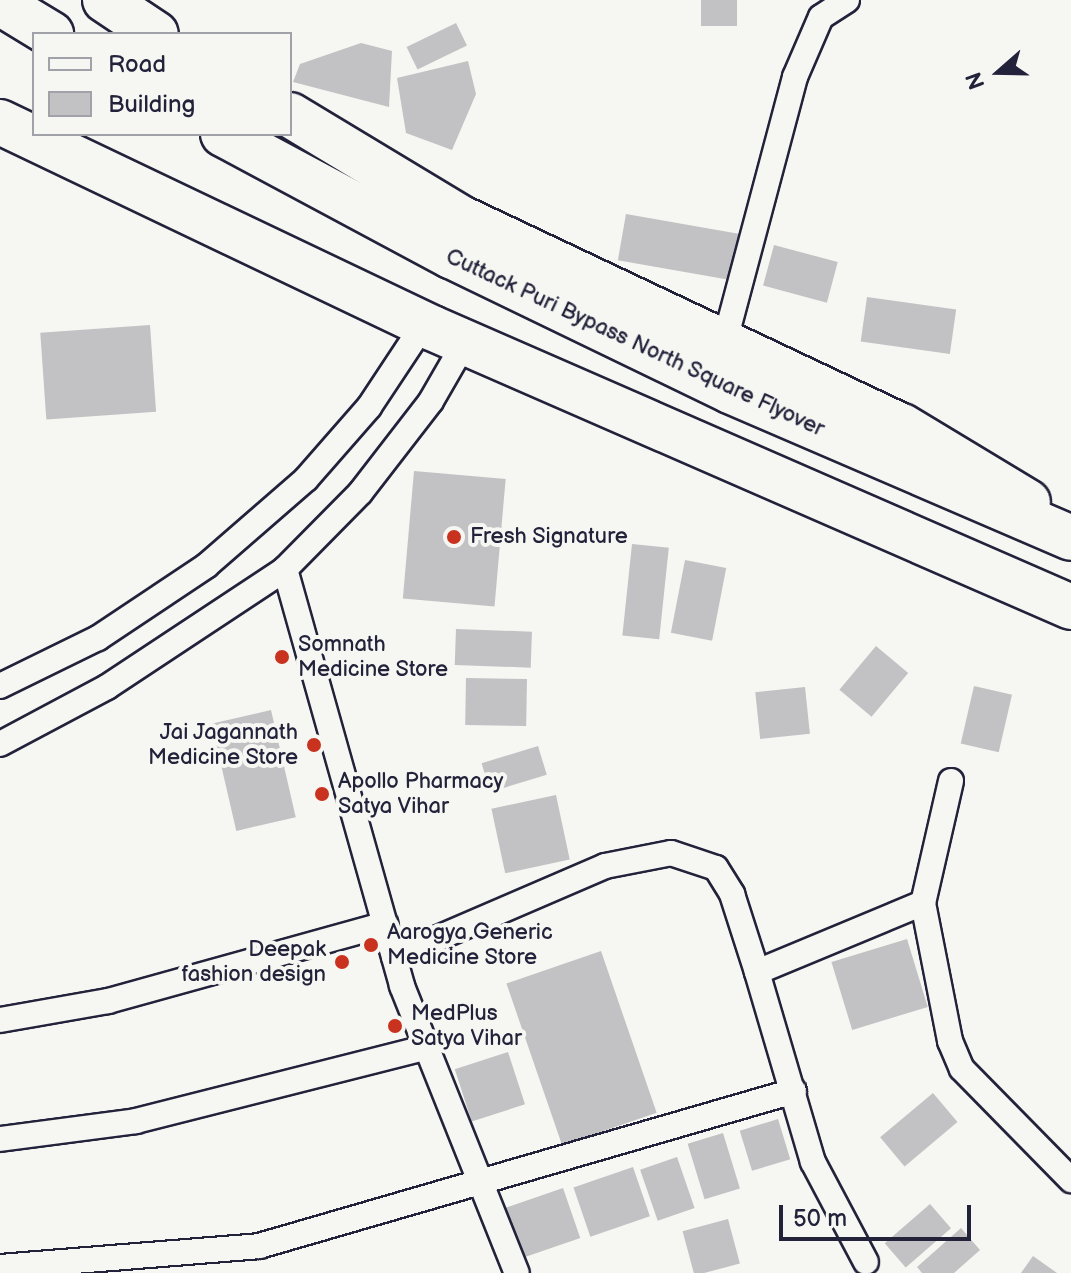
<!DOCTYPE html>
<html>
<head>
<meta charset="utf-8">
<style>
  body { margin:0 }
  #map { position:relative; width:1071px; height:1273px; overflow:hidden; background:#f6f6f2; font-family:"Balsamiq Sans",sans-serif }
  div>[style] { position:absolute }
  .building>* { inset:0; background:#c2c2c4; transform-origin:0 0 }
  .roads { filter:drop-shadow(2px 0 #22223b) drop-shadow(-2px 0 #22223b) drop-shadow(0 2px #22223b) drop-shadow(0 -2px #22223b) }
  .street>* { height:24px; margin:-12px; padding:0 12px; transform-origin:12px; border-radius:12px; background:#f6f6f2 }
  .highway>* { height:44px; margin:-22px; padding:0 22px; transform-origin:22px; border-radius:22px; background:#f6f6f2 }
  .dots>* { width:22px; height:22px; translate:-50% -50%; box-sizing:border-box; border:4px solid #f6f6f2; border-radius:50% }
  span { translate:-50% -50%; white-space:nowrap; text-align:center; line-height:1.15; -webkit-text-stroke:8px #f6f6f2; paint-order:stroke }
  .street-label { font-size:22px; color:#22223b }
  .poi-label { font-size:22px; color:#22223b }
  .left { translate:0 -50%; text-align:left }
  .right { translate:-100% -50%; text-align:right }
  .legend { position:absolute; left:32px; top:32px; width:260px; height:104px; box-sizing:border-box; background:#f6f6f2; border:2px solid #a1a1a9; margin:0; padding:10px 14px; list-style:none; font-size:24px; color:#22223b }
  .legend li { display:flex; align-items:center; gap:16px; height:40px }
  .legend b { width:40px; border:2px solid #a1a1a9 }
  .north { position:absolute; left:959px; top:32px; width:80px; height:80px; -webkit-text-stroke:6px #f6f6f2; paint-order:stroke; rotate:250deg; font-size:22px; font-weight:700; line-height:32px; text-align:center; color:#22223b }
  .north::after { content:''; display:block; margin:auto; width:28px; height:36px; background:#22223b; clip-path:polygon(50% 0,100% 100%,50% 72%,0 100%) }
  .scale { position:absolute; left:779px; top:1205px; width:192px; height:36px; box-sizing:border-box; border:4px solid #22223b; border-top:0; padding-left:10px; font-size:24px; line-height:28px; white-space:nowrap; color:#22223b; -webkit-text-stroke:6px #f6f6f2; paint-order:stroke }
</style>
</head>
<body>
<div id="map">
  <div class="building">
    <i style="left:701px;top:0;width:36px;height:26px"></i>
    <i style="left:456px;top:23px;width:25px;height:55px;rotate:64deg"></i>
    <i style="clip-path:polygon(361px 43px,392px 51px,389px 107px,293px 82px,300px 64px)"></i>
    <i style="clip-path:polygon(468px 61px,476px 94px,452px 150px,406px 133px,397px 78px)"></i>
    <i style="left:626px;top:214px;width:120px;height:47px;rotate:10deg"></i>
    <i style="left:774px;top:245px;width:66px;height:42px;rotate:15deg"></i>
    <i style="left:867px;top:297px;width:90px;height:45px;rotate:8deg"></i>
    <i style="left:150px;top:325px;width:87px;height:110px;rotate:86deg"></i>
    <i style="left:414px;top:471px;width:92px;height:128px;rotate:5deg"></i>
    <i style="left:632px;top:544px;width:37px;height:92px;rotate:6deg"></i>
    <i style="left:685px;top:560px;width:42px;height:74px;rotate:11deg"></i>
    <i style="left:456px;top:629px;width:76px;height:36px;rotate:2deg"></i>
    <i style="left:876px;top:646px;width:42px;height:57px;rotate:40deg"></i>
    <i style="left:466px;top:678px;width:61px;height:47px;rotate:1deg"></i>
    <i style="left:974px;top:686px;width:39px;height:59px;rotate:13deg"></i>
    <i style="left:805px;top:687px;width:47px;height:50px;rotate:84deg"></i>
    <i style="left:271px;top:710px;width:110px;height:61px;rotate:77deg"></i>
    <i style="left:538px;top:746px;width:30px;height:59px;rotate:73deg"></i>
    <i style="left:556px;top:795px;width:66px;height:66px;rotate:78deg"></i>
    <i style="left:907px;top:939px;width:71px;height:79px;rotate:73deg"></i>
    <i style="left:601px;top:951px;width:171px;height:100px;rotate:71deg"></i>
    <i style="left:508px;top:1052px;width:55px;height:56px;rotate:72deg"></i>
    <i style="left:933px;top:1093px;width:38px;height:69px;rotate:50deg"></i>
    <i style="left:778px;top:1119px;width:42px;height:40px;rotate:73deg"></i>
    <i style="left:723px;top:1133px;width:58px;height:37px;rotate:73deg"></i>
    <i style="left:677px;top:1157px;width:54px;height:39px;rotate:71deg"></i>
    <i style="left:633px;top:1167px;width:52px;height:63px;rotate:71deg"></i>
    <i style="left:563px;top:1188px;width:53px;height:63px;rotate:71deg"></i>
    <i style="left:930px;top:1204px;width:32px;height:60px;rotate:49deg"></i>
    <i style="left:728px;top:1219px;width:46px;height:47px;rotate:75deg"></i>
    <i style="clip-path:polygon(961px 1228px,980px 1250px,954px 1273px,922px 1273px,917px 1267px)"></i>
    <i style="clip-path:polygon(1033px 1256px,1057px 1273px,1021px 1273px)"></i>
  </div>
  <div class="roads">
    <div class="street">
      <i style="left:724px;top:344px;width:276px;rotate:-75.1deg"></i>
      <i style="left:795px;top:77px;width:65px;rotate:-66.6deg"></i>
      <i style="left:821px;top:17px;width:31px;rotate:-33deg"></i>
      <i style="left:285px;top:569px;width:433px;rotate:74.3deg"></i>
      <i style="left:402px;top:986px;width:309px;rotate:68.2deg"></i>
      <i style="left:0;top:686px;width:109px;rotate:-26.1deg"></i>
      <i style="left:98px;top:638px;width:130px;rotate:-33.7deg"></i>
      <i style="left:206px;top:566px;width:133px;rotate:-41deg"></i>
      <i style="left:306px;top:479px;width:96px;rotate:-48.8deg"></i>
      <i style="left:369px;top:407px;width:100px;rotate:-56.5deg"></i>
      <i style="left:0;top:744px;width:121px;rotate:-28deg"></i>
      <i style="left:107px;top:687px;width:214px;rotate:-33.5deg"></i>
      <i style="left:285px;top:569px;width:107px;rotate:-45.4deg"></i>
      <i style="left:360px;top:493px;width:116px;rotate:-52.3deg"></i>
      <i style="left:431px;top:401px;width:68px;rotate:-60deg"></i>
      <i style="left:951px;top:781px;width:125px;rotate:102.9deg"></i>
      <i style="left:923px;top:903px;width:141px;rotate:78.9deg"></i>
      <i style="left:950px;top:1041px;width:30px;rotate:67deg"></i>
      <i style="left:962px;top:1069px;width:156px;rotate:45.5deg"></i>
      <i style="left:394px;top:957px;width:230px;rotate:-23.3deg"></i>
      <i style="left:605px;top:866px;width:67px;rotate:-11.1deg"></i>
      <i style="left:671px;top:853px;width:47px;rotate:18.4deg"></i>
      <i style="left:716px;top:868px;width:31px;rotate:58deg"></i>
      <i style="left:732px;top:894px;width:82px;rotate:72.2deg"></i>
      <i style="left:757px;top:972px;width:180px;rotate:-22.6deg"></i>
      <i style="left:757px;top:972px;width:198px;rotate:73.6deg"></i>
      <i style="left:813px;top:1162px;width:113px;rotate:62.1deg"></i>
      <i style="left:0;top:1020px;width:110px;rotate:-10deg"></i>
      <i style="left:108px;top:1001px;width:288px;rotate:-15.5deg"></i>
      <i style="left:0;top:1139px;width:137px;rotate:-7.5deg"></i>
      <i style="left:136px;top:1121px;width:297px;rotate:-14.2deg"></i>
      <i style="left:0;top:1267px;width:260px;rotate:-4.6deg"></i>
      <i style="left:259px;top:1246px;width:557px;rotate:-16.16deg"></i>
    </div>
    <div class="highway">
      <i style="left:105px;top:0;width:61px;rotate:33.7deg"></i>
      <i style="left:0;top:3px;width:60px;rotate:31.3deg"></i>
      <i style="left:290px;top:115px;width:200px;rotate:31.1deg"></i>
      <i style="left:461px;top:218px;width:488px;rotate:25.3deg"></i>
      <i style="left:902px;top:426px;width:147px;rotate:31.1deg"></i>
      <i style="left:0;top:122px;width:479px;rotate:25.5deg"></i>
      <i style="left:432px;top:328px;width:697px;rotate:23.59deg"></i>
      <i style="left:223px;top:134px;width:259px;rotate:28.2deg"></i>
      <i style="left:451px;top:256px;width:310px;rotate:25.8deg"></i>
      <i style="left:730px;top:391px;width:371px;rotate:23.3deg"></i>
    </div>
  </div>
  <div class="dots">
    <i style="left:454px;top:537px;background:#c8321e"></i>
    <i style="left:282px;top:657px;background:#c8321e"></i>
    <i style="left:314px;top:745px;background:#c8321e"></i>
    <i style="left:322px;top:794px;background:#c8321e"></i>
    <i style="left:371px;top:945px;background:#c8321e"></i>
    <i style="left:342px;top:962px;background:#c8321e"></i>
    <i style="left:395px;top:1026px;background:#c8321e"></i>
  </div>
  <div class="street-label">
    <span style="left:635px;top:343px;rotate:25deg">Cuttack Puri Bypass North Square Flyover</span>
  </div>
  <div class="poi-label">
    <span class="left" style="left:470px;top:537px">Fresh Signature</span>
    <span class="left" style="left:298px;top:657px">Somnath<br>Medicine Store</span>
    <span class="right" style="left:298px;top:745px">Jai Jagannath<br>Medicine Store</span>
    <span class="left" style="left:338px;top:794px">Apollo Pharmacy<br>Satya Vihar</span>
    <span class="left" style="left:387px;top:945px">Aarogya Generic<br>Medicine Store</span>
    <span class="right" style="left:326px;top:962px">Deepak<br>fashion design</span>
    <span class="left" style="left:411px;top:1026px">MedPlus<br>Satya Vihar</span>
  </div>
  <ul class="legend">
  <li><b style="height:10px;background:#f6f6f2"></b>Road</li>
  <li><b style="height:22px;background:#c2c2c4"></b>Building</li>
  </ul>
  <div class="north">N</div>
  <div class="scale">50 m</div>
</div>
</body>
</html>
